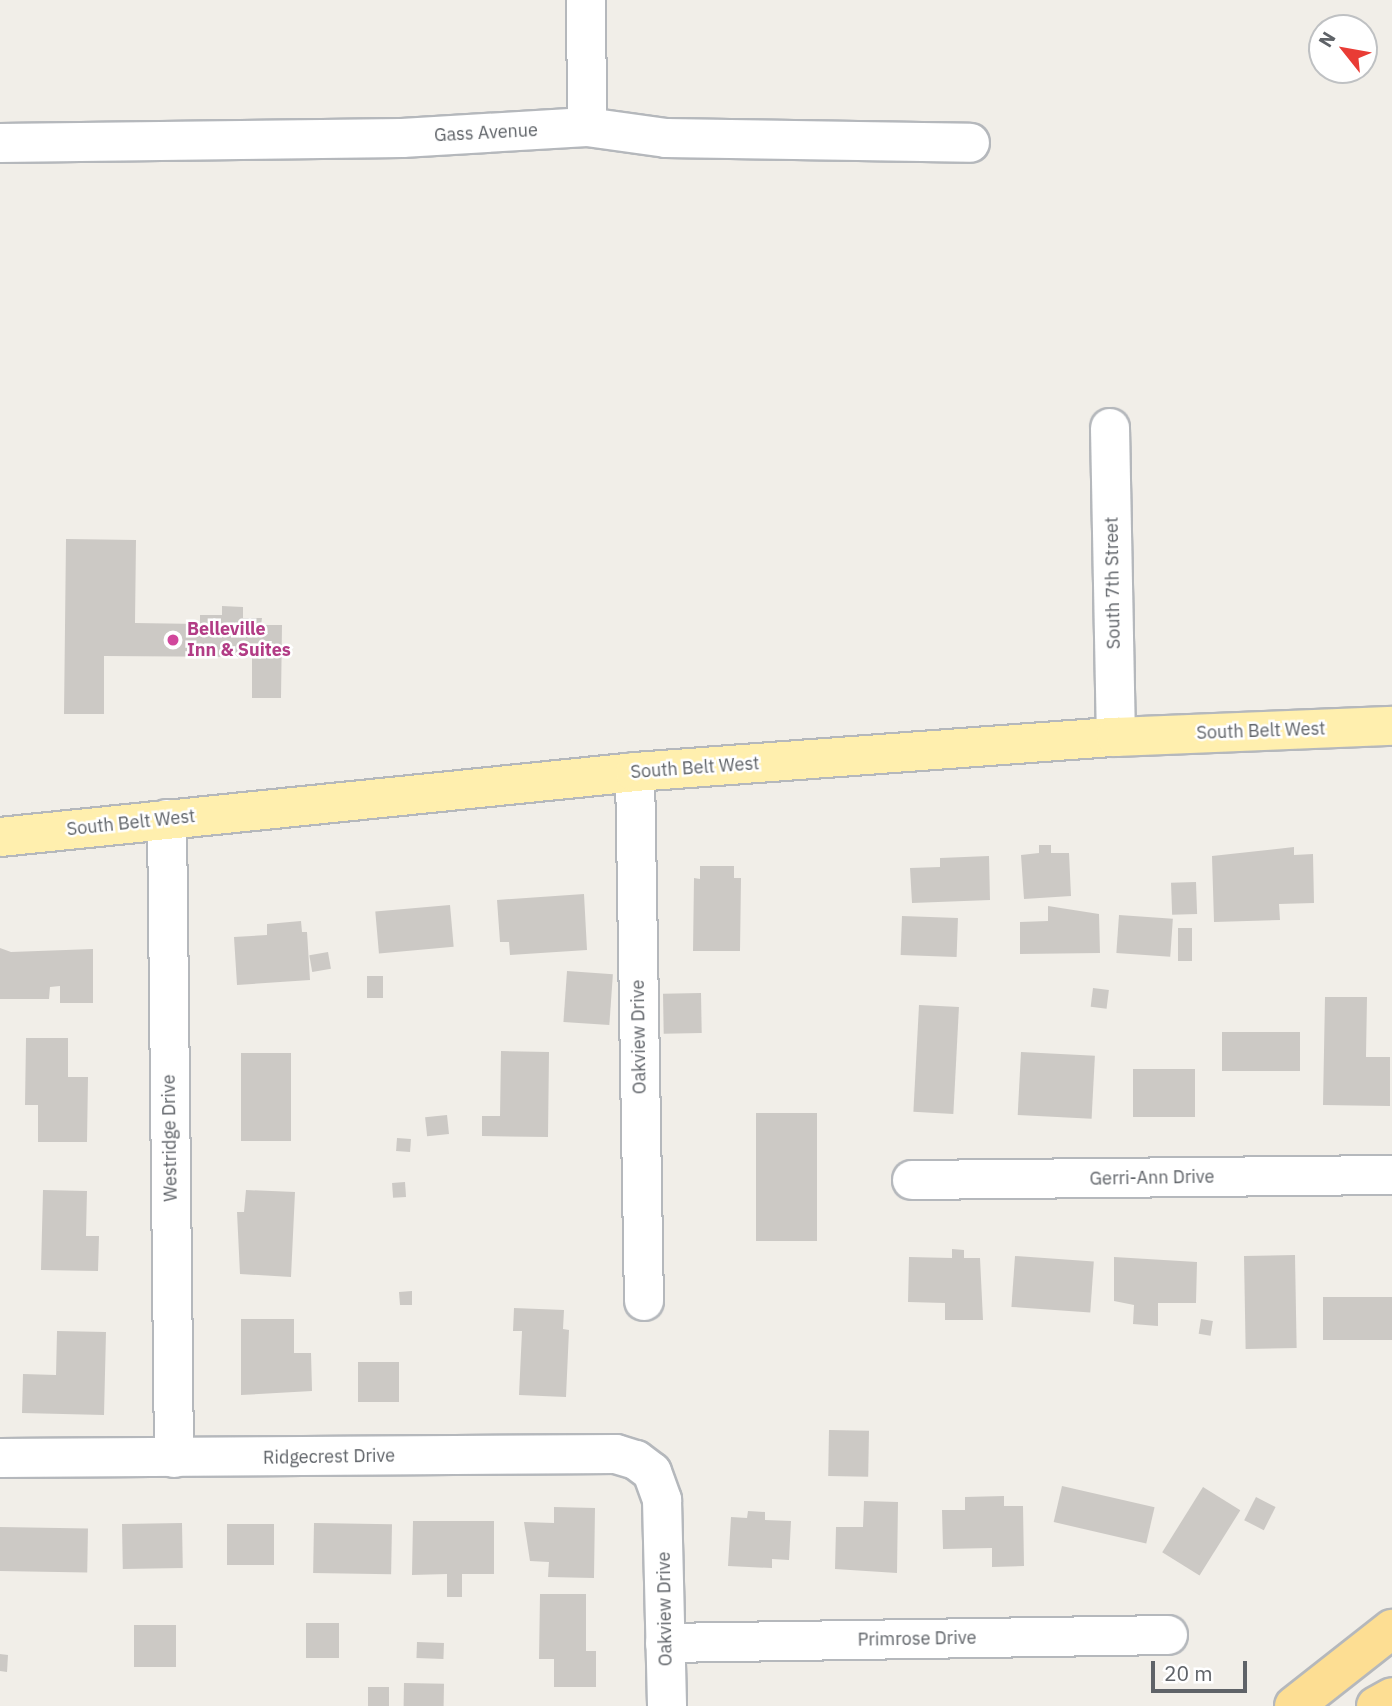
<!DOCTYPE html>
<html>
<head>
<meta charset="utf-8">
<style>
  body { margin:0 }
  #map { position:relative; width:1392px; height:1706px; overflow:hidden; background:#f1eee8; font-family:"IBM Plex Sans",sans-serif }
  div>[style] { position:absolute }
  .building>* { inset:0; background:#ccc9c5; transform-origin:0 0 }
  .roads { filter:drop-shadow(2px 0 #b5b8bc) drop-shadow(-2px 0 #b5b8bc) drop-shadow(0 2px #b5b8bc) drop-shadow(0 -2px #b5b8bc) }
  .minor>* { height:38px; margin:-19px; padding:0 19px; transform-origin:19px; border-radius:19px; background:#fff }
  .major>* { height:38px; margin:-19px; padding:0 19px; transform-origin:19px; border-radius:19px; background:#ffefae }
  .highway>* { height:38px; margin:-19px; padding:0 19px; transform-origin:19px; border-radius:19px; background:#fdde93 }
  .dots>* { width:19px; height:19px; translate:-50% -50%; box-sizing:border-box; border:4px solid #fff; border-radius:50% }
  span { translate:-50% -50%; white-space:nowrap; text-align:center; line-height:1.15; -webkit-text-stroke:5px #fff; paint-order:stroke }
  .street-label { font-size:18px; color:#5f6368 }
  .hotel-label { font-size:18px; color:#b23c85; font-weight:700 }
  .left { translate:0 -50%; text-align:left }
  .north { position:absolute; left:1308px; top:14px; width:70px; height:70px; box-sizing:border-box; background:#fff; border:2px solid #bfc1c3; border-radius:50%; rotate:301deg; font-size:19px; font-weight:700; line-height:28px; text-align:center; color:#5f6368 }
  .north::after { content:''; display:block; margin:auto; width:24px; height:32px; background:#e93c35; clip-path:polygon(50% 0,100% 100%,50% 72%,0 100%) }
  .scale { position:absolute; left:1151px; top:1661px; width:96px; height:32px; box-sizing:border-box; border:4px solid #5f6368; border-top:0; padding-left:9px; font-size:21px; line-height:24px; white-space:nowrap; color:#5f6368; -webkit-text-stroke:5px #fff; paint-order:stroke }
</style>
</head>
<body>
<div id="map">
  <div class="building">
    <i style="clip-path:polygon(66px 539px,136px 540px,135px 623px,200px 624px,200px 615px,222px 615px,222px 606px,243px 607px,243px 618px,262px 618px,261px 625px,282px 625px,281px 698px,252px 698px,252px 657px,104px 656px,104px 714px,64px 714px)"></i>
    <i style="clip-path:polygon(1039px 845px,1051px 845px,1051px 853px,1069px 853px,1071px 896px,1024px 899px,1021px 855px,1039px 853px)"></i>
    <i style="clip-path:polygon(1294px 847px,1294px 855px,1313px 854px,1314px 903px,1279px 904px,1280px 920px,1214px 922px,1212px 856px)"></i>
    <i style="clip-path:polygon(989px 856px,990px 900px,912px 903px,910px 868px,940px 867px,940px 858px)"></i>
    <i style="clip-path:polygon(700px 866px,734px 866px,734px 878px,741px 878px,740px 951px,693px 951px,694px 878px,700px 879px)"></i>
    <i style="left:1196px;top:882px;width:32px;height:25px;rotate:88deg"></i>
    <i style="clip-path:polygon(584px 894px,587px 950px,510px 955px,509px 942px,500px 942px,497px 900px)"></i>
    <i style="left:450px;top:905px;width:42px;height:75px;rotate:85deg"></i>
    <i style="clip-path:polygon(1048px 906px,1099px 914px,1100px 953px,1020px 954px,1020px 922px,1048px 921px)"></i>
    <i style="left:1119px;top:915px;width:54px;height:38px;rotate:4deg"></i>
    <i style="left:902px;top:916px;width:56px;height:39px;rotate:2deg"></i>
    <i style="clip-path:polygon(301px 921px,302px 932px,307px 932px,310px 980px,237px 985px,234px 937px,267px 935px,267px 924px)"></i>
    <i style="left:1178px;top:928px;width:14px;height:33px"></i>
    <i style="clip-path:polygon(0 948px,11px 952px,93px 949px,93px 1003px,60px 1003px,60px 986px,50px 987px,49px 999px,0 999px)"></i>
    <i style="left:328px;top:952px;width:17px;height:19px;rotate:80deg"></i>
    <i style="left:567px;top:971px;width:46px;height:51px;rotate:4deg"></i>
    <i style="left:367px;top:976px;width:16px;height:22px"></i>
    <i style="left:1093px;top:988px;width:16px;height:19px;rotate:7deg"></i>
    <i style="left:701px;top:993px;width:40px;height:38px;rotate:89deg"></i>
    <i style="clip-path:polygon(1325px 997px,1367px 997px,1366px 1057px,1390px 1057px,1390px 1106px,1323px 1105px)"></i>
    <i style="left:919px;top:1005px;width:40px;height:107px;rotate:3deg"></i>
    <i style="left:1300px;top:1032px;width:39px;height:78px;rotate:90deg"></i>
    <i style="clip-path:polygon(26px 1038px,68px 1038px,68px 1077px,88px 1077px,87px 1142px,38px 1142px,38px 1105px,25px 1105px)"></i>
    <i style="clip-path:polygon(501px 1051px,549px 1052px,548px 1137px,482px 1136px,482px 1116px,500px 1116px)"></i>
    <i style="left:1021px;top:1052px;width:74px;height:63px;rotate:3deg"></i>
    <i style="left:241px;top:1053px;width:50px;height:88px"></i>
    <i style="left:1133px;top:1069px;width:62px;height:48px"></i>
    <i style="left:756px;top:1113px;width:61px;height:128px"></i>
    <i style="left:447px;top:1115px;width:19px;height:22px;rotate:84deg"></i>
    <i style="left:397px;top:1138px;width:14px;height:13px;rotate:4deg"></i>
    <i style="left:405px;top:1182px;width:15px;height:13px;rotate:86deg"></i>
    <i style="clip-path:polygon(43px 1190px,87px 1191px,86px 1236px,99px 1236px,98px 1271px,41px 1270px)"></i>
    <i style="clip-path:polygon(246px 1190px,295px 1192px,291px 1277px,240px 1274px,237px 1212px,244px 1212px)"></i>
    <i style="clip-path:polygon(952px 1249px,964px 1250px,964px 1258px,980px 1258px,983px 1320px,945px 1320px,945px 1303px,908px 1302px,909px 1257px,952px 1258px)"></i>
    <i style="left:1295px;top:1255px;width:93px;height:51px;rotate:89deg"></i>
    <i style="left:1015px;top:1256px;width:79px;height:51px;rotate:4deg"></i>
    <i style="clip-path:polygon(1114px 1257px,1197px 1262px,1196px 1303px,1158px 1303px,1158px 1326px,1133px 1324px,1134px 1305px,1114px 1301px)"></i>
    <i style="clip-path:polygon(412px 1291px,412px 1305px,400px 1305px,399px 1292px)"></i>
    <i style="left:1392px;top:1297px;width:43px;height:69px;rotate:90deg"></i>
    <i style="clip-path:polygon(514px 1308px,564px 1310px,563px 1329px,569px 1330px,566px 1397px,519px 1395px,522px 1331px,513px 1331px)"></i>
    <i style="clip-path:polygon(241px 1319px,294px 1319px,294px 1353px,311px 1353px,312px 1391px,241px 1395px)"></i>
    <i style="left:1201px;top:1319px;width:12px;height:15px;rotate:9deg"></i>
    <i style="clip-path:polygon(57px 1331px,106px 1332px,104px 1415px,22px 1413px,23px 1374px,56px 1375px)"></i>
    <i style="left:358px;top:1362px;width:41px;height:40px"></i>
    <i style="left:829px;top:1430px;width:40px;height:46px;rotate:1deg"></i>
    <i style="left:1062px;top:1486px;width:95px;height:37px;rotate:13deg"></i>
    <i style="left:1203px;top:1487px;width:44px;height:77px;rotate:32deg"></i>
    <i style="clip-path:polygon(1004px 1496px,1004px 1506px,1023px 1506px,1024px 1566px,992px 1567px,992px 1548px,943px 1549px,942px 1510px,965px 1510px,965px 1497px)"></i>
    <i style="left:1256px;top:1497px;width:22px;height:26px;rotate:27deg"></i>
    <i style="clip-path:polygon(864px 1501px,898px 1502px,897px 1573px,835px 1569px,836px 1527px,863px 1527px)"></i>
    <i style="clip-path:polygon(554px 1507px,595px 1508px,594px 1578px,548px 1577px,549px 1562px,530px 1561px,524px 1522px,554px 1523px)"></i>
    <i style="clip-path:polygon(748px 1511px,765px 1512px,765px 1520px,791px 1521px,789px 1560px,772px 1559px,772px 1568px,728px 1566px,731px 1517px,747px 1518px)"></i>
    <i style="clip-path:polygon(413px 1521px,494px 1521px,494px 1574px,462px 1574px,462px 1597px,447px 1597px,447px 1574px,412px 1575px)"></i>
    <i style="left:182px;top:1523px;width:45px;height:60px;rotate:89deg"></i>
    <i style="left:314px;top:1523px;width:78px;height:50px;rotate:1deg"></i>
    <i style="left:274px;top:1524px;width:41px;height:47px;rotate:90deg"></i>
    <i style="left:0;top:1527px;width:88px;height:44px;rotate:1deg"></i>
    <i style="clip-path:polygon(540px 1594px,586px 1594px,586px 1651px,596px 1651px,596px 1687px,554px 1687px,554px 1659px,539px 1659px)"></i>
    <i style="left:306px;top:1623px;width:33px;height:35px"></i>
    <i style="left:134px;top:1625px;width:42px;height:42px"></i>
    <i style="left:417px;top:1642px;width:27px;height:16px;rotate:2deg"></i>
    <i style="clip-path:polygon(0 1654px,8px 1655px,7px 1672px,0 1671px)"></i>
    <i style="left:404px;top:1683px;width:40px;height:23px;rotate:1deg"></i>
    <i style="left:368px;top:1687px;width:21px;height:19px"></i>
  </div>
  <div class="roads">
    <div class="minor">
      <i style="left:586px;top:0;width:127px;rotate:89.5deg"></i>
      <i style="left:0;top:143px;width:402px;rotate:-0.7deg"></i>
      <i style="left:402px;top:138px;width:185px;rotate:-3.4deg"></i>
      <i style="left:587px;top:127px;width:80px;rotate:7.9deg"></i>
      <i style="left:666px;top:138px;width:304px;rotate:0.9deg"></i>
      <i style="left:1110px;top:428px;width:309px;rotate:88.9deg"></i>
      <i style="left:635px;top:772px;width:529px;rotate:89.03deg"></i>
      <i style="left:167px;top:819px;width:639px;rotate:89.37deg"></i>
      <i style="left:912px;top:1180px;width:480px;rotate:-0.6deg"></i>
      <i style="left:0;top:1458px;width:616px;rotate:-0.37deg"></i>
      <i style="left:616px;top:1454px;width:21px;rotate:17deg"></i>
      <i style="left:636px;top:1460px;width:20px;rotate:37deg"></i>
      <i style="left:652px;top:1472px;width:30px;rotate:70deg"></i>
      <i style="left:662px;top:1500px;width:206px;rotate:88.6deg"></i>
      <i style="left:665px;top:1643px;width:503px;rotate:-0.91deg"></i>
    </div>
    <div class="major">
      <i style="left:0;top:837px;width:638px;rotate:-5.84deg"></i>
      <i style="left:635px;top:772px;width:482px;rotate:-4.2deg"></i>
      <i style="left:1116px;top:737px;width:276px;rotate:-2.3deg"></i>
    </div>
    <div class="highway">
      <i style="left:1294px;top:1706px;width:125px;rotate:-38.2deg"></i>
      <i style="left:1376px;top:1706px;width:18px;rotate:-29deg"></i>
    </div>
  </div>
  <div class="dots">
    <i style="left:173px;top:640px;background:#d1479c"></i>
  </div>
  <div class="street-label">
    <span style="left:486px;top:133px;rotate:-3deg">Gass Avenue</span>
    <span style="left:1113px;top:583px;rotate:-91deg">South 7th Street</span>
    <span style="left:1261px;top:731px;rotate:-2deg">South Belt West</span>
    <span style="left:695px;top:768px;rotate:-4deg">South Belt West</span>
    <span style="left:131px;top:823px;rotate:-6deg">South Belt West</span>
    <span style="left:639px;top:1037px;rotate:-91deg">Oakview Drive</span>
    <span style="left:170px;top:1138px;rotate:-91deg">Westridge Drive</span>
    <span style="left:1152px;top:1178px;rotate:-1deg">Gerri-Ann Drive</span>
    <span style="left:329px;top:1457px;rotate:-1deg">Ridgecrest Drive</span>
    <span style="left:665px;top:1609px;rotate:-91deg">Oakview Drive</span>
    <span style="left:917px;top:1639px;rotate:-1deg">Primrose Drive</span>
  </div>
  <div class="hotel-label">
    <span class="left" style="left:187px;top:640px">Belleville<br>Inn &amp; Suites</span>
  </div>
  <div class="north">N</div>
  <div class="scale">20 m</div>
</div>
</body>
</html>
